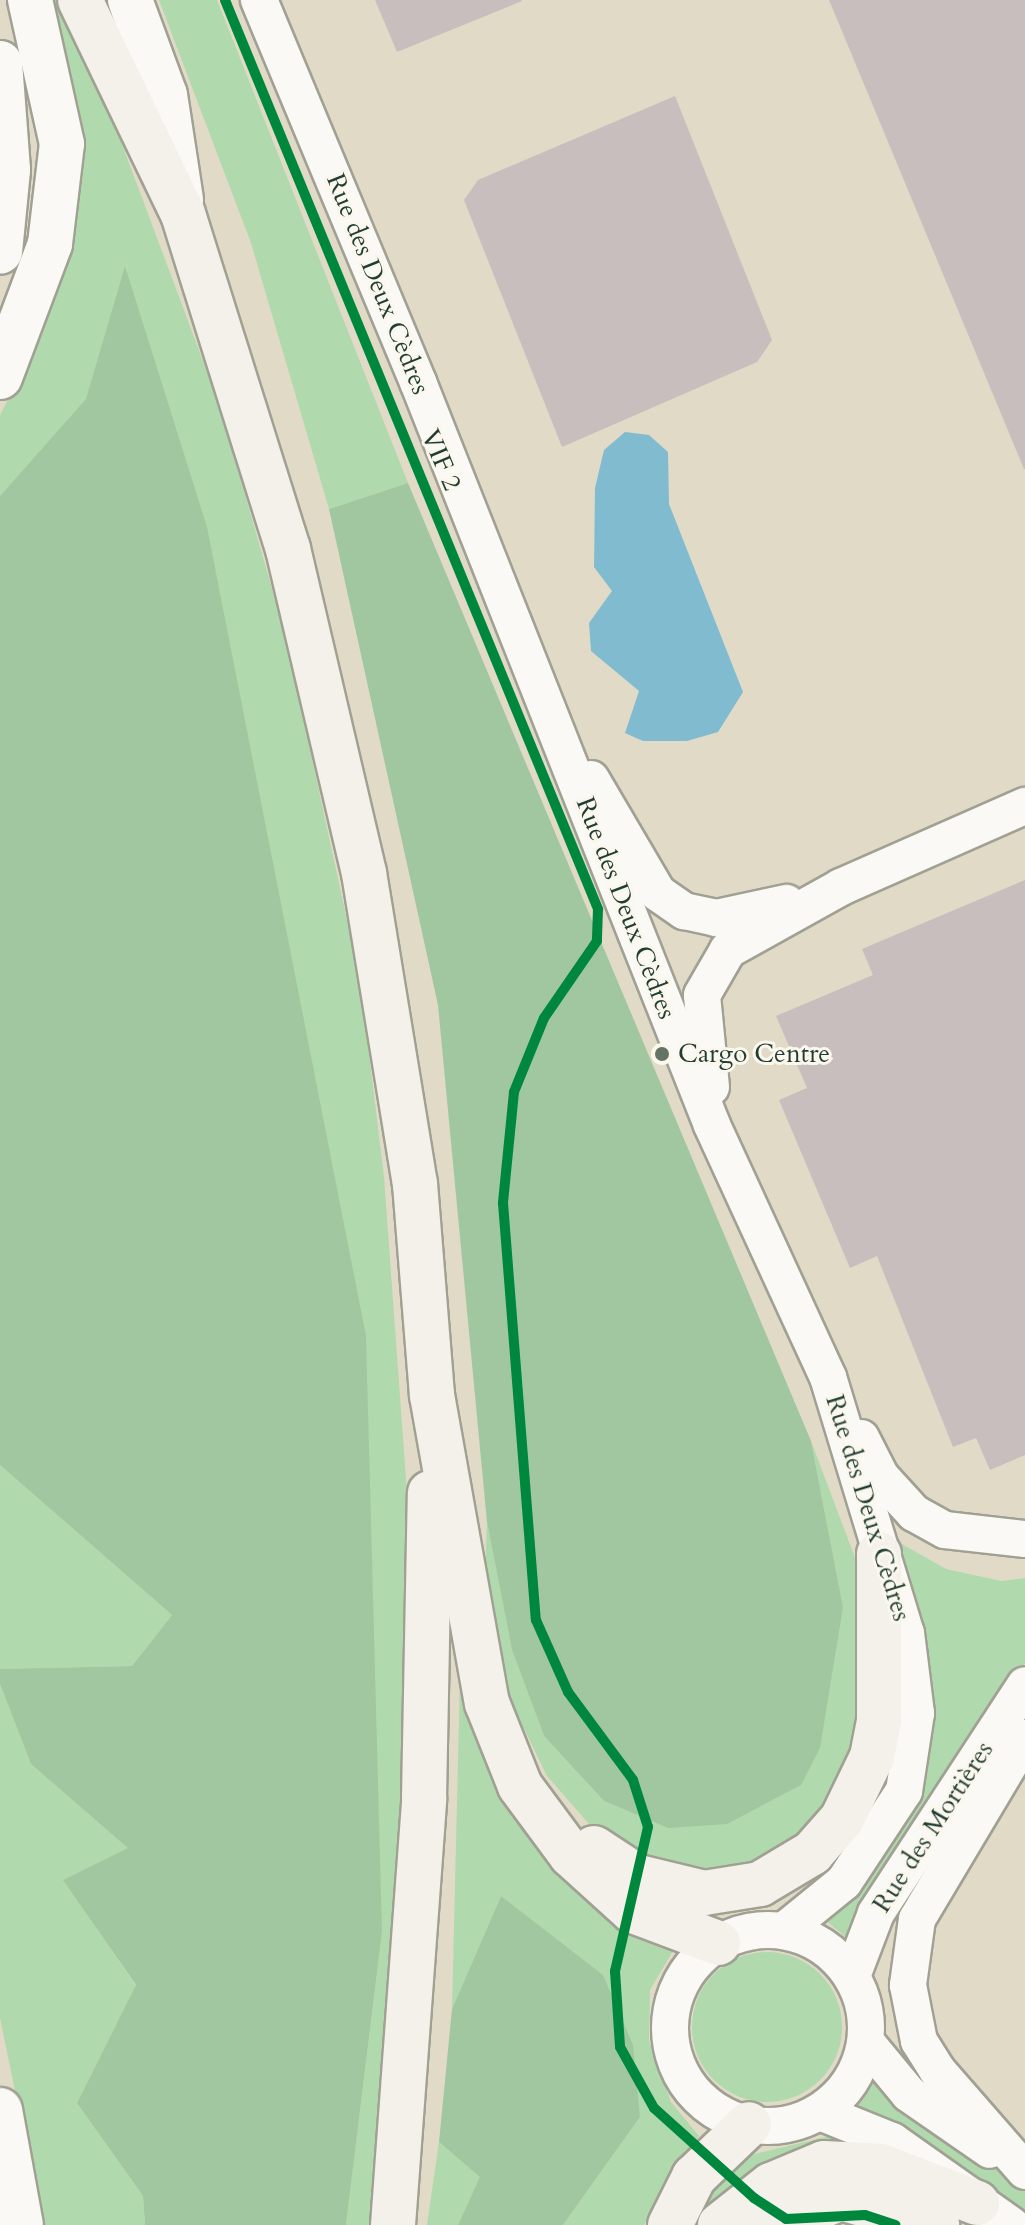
<!DOCTYPE html>
<html>
<head>
<meta charset="utf-8">
<style>
  body { margin:0 }
  #map { position:relative; width:1025px; height:2225px; overflow:hidden; background:#e0dac6; font-family:Cardo,serif }
  div>[style] { position:absolute }
  .green>* { inset:0; background:#b0d9ad }
  .round { border-radius:50% }
  .forest>* { inset:0; background:#a1c7a0 }
  .water>* { inset:0; background:#80bbd0 }
  .building>* { inset:0; background:#c8bebe }
  .roads { filter:drop-shadow(2px 0 #a0a093) drop-shadow(-2px 0 #a0a093) drop-shadow(0 2px #a0a093) drop-shadow(0 -2px #a0a093) }
  .minor>* { height:36px; margin:-18px; padding:0 18px; transform-origin:18px; border-radius:18px; background:#faf9f6 }
  .minor>.ring { margin:-18px; padding:0; box-sizing:content-box; background:none; border:36px solid #faf9f6; border-radius:50% }
  .tertiary>* { height:44px; margin:-22px; padding:0 22px; transform-origin:22px; border-radius:22px; background:#faf9f6 }
  .secondary>* { height:44px; margin:-22px; padding:0 22px; transform-origin:22px; border-radius:22px; background:#f4f1eb }
  .cycleway>* { height:10px; margin:-5px; padding:0 5px; transform-origin:5px; border-radius:5px; background:#00873e }
  .dots>* { width:22px; height:22px; translate:-50% -50%; box-sizing:border-box; border:4px solid #fbf7ec; border-radius:50% }
  span { translate:-50% -50%; white-space:nowrap; text-align:center; line-height:1.15; -webkit-text-stroke:6px #fbf7ec; paint-order:stroke }
  .street-label { font-size:26px; color:#1f3d34 }
  .poi-label { font-size:26px; color:#1f3d34 }
  .left { translate:0 -50%; text-align:left }
</style>
</head>
<body>
<div id="map">
  <div class="green">
    <i style="clip-path:polygon(44px 0,68px 0,218px 401px,284px 630px,360px 980px,384px 1177px,408px 1507px,411px 1714px,378px 2225px,346px 2225px,382px 1932px,126px 267px,86px 400px,0 496px,0 415px,43px 333px,70px 240px)"></i>
    <i style="clip-path:polygon(159px 0,217px 0,408px 483px,329px 509px,251px 243px)"></i>
    <i style="clip-path:polygon(811px 1441px,857px 1563px,865px 1750px,827px 1813px,789px 1849px,752px 1871px,701px 1877px,652px 1867px,597px 1833px,547px 1776px,511px 1702px,485px 1574px,487px 1522px,512px 1650px,544px 1736px,604px 1801px,668px 1828px,843px 1607px)"></i>
    <i style="clip-path:polygon(0 1465px,172px 1615px,132px 1666px,0 1669px)"></i>
    <i style="clip-path:polygon(900px 1543px,946px 1569px,1001px 1581px,1025px 1578px,1025px 1663px,847px 1938px,825px 1920px,894px 1841px,930px 1756px,933px 1700px)"></i>
    <i style="clip-path:polygon(460px 1678px,512px 1813px,571px 1886px,676px 1946px,650px 1990px,649px 2040px,671px 2102px,699px 2136px,644px 2225px,563px 2225px,640px 2117px,501px 1896px,452px 2009px)"></i>
    <i style="clip-path:polygon(0 1684px,31px 1764px,129px 1848px,64px 1880px,136px 1986px,77px 2103px,143px 2196px,145px 2225px,43px 2225px,0 2018px)"></i>
    <i class="round" style="left:692px;top:1952px;width:150px;height:150px"></i>
    <i style="clip-path:polygon(877px 2078px,893px 2098px,1025px 2185px,1025px 2216px,854px 2113px)"></i>
    <i style="clip-path:polygon(838px 2134px,863px 2141px,702px 2225px,683px 2225px,722px 2162px)"></i>
    <i style="clip-path:polygon(439px 2142px,481px 2177px,458px 2225px,427px 2225px)"></i>
  </div>
  <div class="forest">
    <i style="clip-path:polygon(125px 266px,207px 527px,366px 1336px,382px 1932px,346px 2225px,145px 2225px,143px 2196px,77px 2103px,136px 1985px,63px 1880px,128px 1848px,31px 1764px,0 1684px,0 1669px,132px 1666px,172px 1615px,0 1465px,0 496px,86px 399px)"></i>
    <i style="clip-path:polygon(408px 483px,811px 1441px,843px 1607px,820px 1748px,801px 1785px,727px 1824px,668px 1828px,604px 1801px,544px 1736px,512px 1650px,487px 1522px,438px 1005px,329px 509px)"></i>
    <i style="clip-path:polygon(501px 1896px,603px 1975px,633px 2045px,640px 2117px,563px 2225px,458px 2225px,480px 2177px,439px 2142px,452px 2009px)"></i>
  </div>
  <div class="water">
    <i style="clip-path:polygon(625px 432px,649px 435px,668px 452px,669px 504px,743px 692px,718px 732px,687px 741px,643px 741px,625px 733px,639px 691px,591px 651px,589px 623px,612px 591px,594px 567px,595px 488px,604px 450px)"></i>
  </div>
  <div class="building">
    <i style="clip-path:polygon(375px 0,521px 0,522px 1px,397px 52px)"></i>
    <i style="clip-path:polygon(829px 0,1025px 0,1025px 469px,1024px 469px)"></i>
    <i style="clip-path:polygon(675px 96px,772px 340px,757px 362px,562px 447px,464px 200px,478px 180px)"></i>
    <i style="clip-path:polygon(1025px 880px,1025px 1455px,990px 1470px,976px 1438px,953px 1447px,877px 1256px,850px 1268px,779px 1100px,807px 1088px,776px 1016px,873px 975px,862px 949px)"></i>
  </div>
  <div class="roads">
    <div class="minor">
      <i style="left:259px;top:0;width:414px;rotate:67.4deg"></i>
      <i style="left:418px;top:382px;width:799px;rotate:68.41deg"></i>
      <i style="left:712px;top:1125px;width:277px;rotate:65.3deg"></i>
      <i style="left:828px;top:1377px;width:268px;rotate:73.1deg"></i>
      <i style="left:906px;top:1633px;width:81px;rotate:82.9deg"></i>
      <i style="left:916px;top:1713px;width:79px;rotate:98.7deg"></i>
      <i style="left:904px;top:1791px;width:109px;rotate:123.4deg"></i>
      <i style="left:844px;top:1882px;width:76px;rotate:140.9deg"></i>
      <i style="left:591px;top:779px;width:132px;rotate:59.6deg"></i>
      <i style="left:658px;top:893px;width:32px;rotate:35deg"></i>
      <i style="left:684px;top:911px;width:33px;rotate:12deg"></i>
      <i style="left:716px;top:918px;width:72px;rotate:-12.1deg"></i>
      <i style="left:711px;top:1087px;width:92px;rotate:-95.6deg"></i>
      <i style="left:702px;top:995px;width:52px;rotate:-60deg"></i>
      <i style="left:728px;top:950px;width:129px;rotate:-29.1deg"></i>
      <i style="left:841px;top:887px;width:201px;rotate:-23.8deg"></i>
      <i style="left:861px;top:1438px;width:44px;rotate:62.9deg"></i>
      <i style="left:881px;top:1477px;width:49px;rotate:47.5deg"></i>
      <i style="left:914px;top:1513px;width:35px;rotate:29deg"></i>
      <i style="left:945px;top:1530px;width:81px;rotate:6.4deg"></i>
      <i style="left:1025px;top:1738px;width:211px;rotate:120.8deg"></i>
      <i style="left:917px;top:1919px;width:67px;rotate:97.8deg"></i>
      <i style="left:908px;top:1985px;width:57px;rotate:78.9deg"></i>
      <i style="left:919px;top:2041px;width:34px;rotate:58deg"></i>
      <i style="left:937px;top:2070px;width:134px;rotate:48.9deg"></i>
      <i class="ring" style="left:670px;top:1930px;width:160px;height:160px"></i>
      <i style="left:852px;top:1976px;width:67px;rotate:-69.1deg"></i>
      <i style="left:876px;top:1913px;width:272px;rotate:-56.8deg"></i>
      <i style="left:866px;top:2042px;width:67px;rotate:50.4deg"></i>
      <i style="left:909px;top:2094px;width:98px;rotate:34.7deg"></i>
      <i style="left:820px;top:2112px;width:78px;rotate:21.9deg"></i>
      <i style="left:892px;top:2141px;width:146px;rotate:35.2deg"></i>
    </div>
    <div class="tertiary">
      <i style="left:130px;top:0;width:101px;rotate:69.8deg"></i>
      <i style="left:165px;top:95px;width:106px;rotate:81.3deg"></i>
      <i style="left:0;top:63px;width:107px;rotate:85.7deg"></i>
      <i style="left:8px;top:170px;width:82px;rotate:95.6deg"></i>
      <i style="left:0;top:377px;width:142px;rotate:-69.4deg"></i>
      <i style="left:50px;top:244px;width:101px;rotate:-83.2deg"></i>
      <i style="left:62px;top:144px;width:148px;rotate:-102.5deg"></i>
      <i style="left:0;top:2110px;width:117px;rotate:79.7deg"></i>
    </div>
    <div class="secondary">
      <i style="left:80px;top:0;width:237px;rotate:64.3deg"></i>
      <i style="left:183px;top:214px;width:351px;rotate:72.6deg"></i>
      <i style="left:288px;top:549px;width:333px;rotate:76.8deg"></i>
      <i style="left:364px;top:873px;width:315px;rotate:80.7deg"></i>
      <i style="left:415px;top:1184px;width:212px;rotate:85.4deg"></i>
      <i style="left:432px;top:1395px;width:313px;rotate:79.9deg"></i>
      <i style="left:487px;top:1703px;width:89px;rotate:68.3deg"></i>
      <i style="left:520px;top:1786px;width:86px;rotate:53.5deg"></i>
      <i style="left:571px;top:1855px;width:84px;rotate:42.1deg"></i>
      <i style="left:633px;top:1911px;width:91px;rotate:20.6deg"></i>
      <i style="left:594px;top:1848px;width:53px;rotate:33.4deg"></i>
      <i style="left:638px;top:1877px;width:68px;rotate:13.6deg"></i>
      <i style="left:704px;top:1893px;width:57px;rotate:-9.1deg"></i>
      <i style="left:760px;top:1884px;width:61px;rotate:-30.8deg"></i>
      <i style="left:812px;top:1853px;width:45px;rotate:-48.6deg"></i>
      <i style="left:842px;top:1819px;width:69px;rotate:-64.2deg"></i>
      <i style="left:872px;top:1757px;width:38px;rotate:-79deg"></i>
      <i style="left:879px;top:1720px;width:166px;rotate:-90deg"></i>
      <i style="left:393px;top:2225px;width:428px;rotate:-85.8deg"></i>
      <i style="left:424px;top:1798px;width:305px;rotate:-88.9deg"></i>
      <i style="left:670px;top:2225px;width:54px;rotate:-63.4deg"></i>
      <i style="left:694px;top:2177px;width:76px;rotate:-43.9deg"></i>
      <i style="left:720px;top:2225px;width:65px;rotate:-38.1deg"></i>
      <i style="left:771px;top:2185px;width:57px;rotate:-22.5deg"></i>
      <i style="left:824px;top:2163px;width:57px;rotate:3deg"></i>
      <i style="left:881px;top:2166px;width:103px;rotate:21.1deg"></i>
      <i style="left:777px;top:2225px;width:69px;rotate:-22.9deg"></i>
      <i style="left:841px;top:2198px;width:100px;rotate:15.7deg"></i>
    </div>
  </div>
  <div class="cycleway">
    <i style="left:225px;top:0;width:983px;rotate:67.69deg"></i>
    <i style="left:598px;top:909px;width:32px;rotate:92deg"></i>
    <i style="left:597px;top:941px;width:93px;rotate:124.5deg"></i>
    <i style="left:544px;top:1018px;width:80px;rotate:112.1deg"></i>
    <i style="left:514px;top:1092px;width:112px;rotate:95.7deg"></i>
    <i style="left:503px;top:1203px;width:418px;rotate:85.5deg"></i>
    <i style="left:536px;top:1620px;width:79px;rotate:66deg"></i>
    <i style="left:568px;top:1692px;width:109px;rotate:53.5deg"></i>
    <i style="left:633px;top:1780px;width:49px;rotate:72.3deg"></i>
    <i style="left:648px;top:1827px;width:148px;rotate:102.9deg"></i>
    <i style="left:615px;top:1971px;width:76px;rotate:86.2deg"></i>
    <i style="left:620px;top:2047px;width:70px;rotate:60.9deg"></i>
    <i style="left:654px;top:2108px;width:135px;rotate:42deg"></i>
    <i style="left:754px;top:2198px;width:38px;rotate:33deg"></i>
    <i style="left:786px;top:2219px;width:79px;rotate:-2.9deg"></i>
    <i style="left:865px;top:2215px;width:32px;rotate:18deg"></i>
  </div>
  <div class="dots">
    <i style="left:662px;top:1054px;background:#637467"></i>
  </div>
  <div class="street-label">
    <span style="left:378px;top:284px;rotate:68deg">Rue des Deux Cèdres</span>
    <span style="left:441px;top:460px;rotate:67deg">VIF 2</span>
    <span style="left:626px;top:908px;rotate:69deg">Rue des Deux Cèdres</span>
    <span style="left:868px;top:1508px;rotate:73deg">Rue des Deux Cèdres</span>
    <span style="left:933px;top:1827px;rotate:-57deg">Rue des Mortières</span>
  </div>
  <div class="poi-label">
    <span class="left" style="left:678px;top:1054px">Cargo Centre</span>
  </div>
</div>
</body>
</html>
